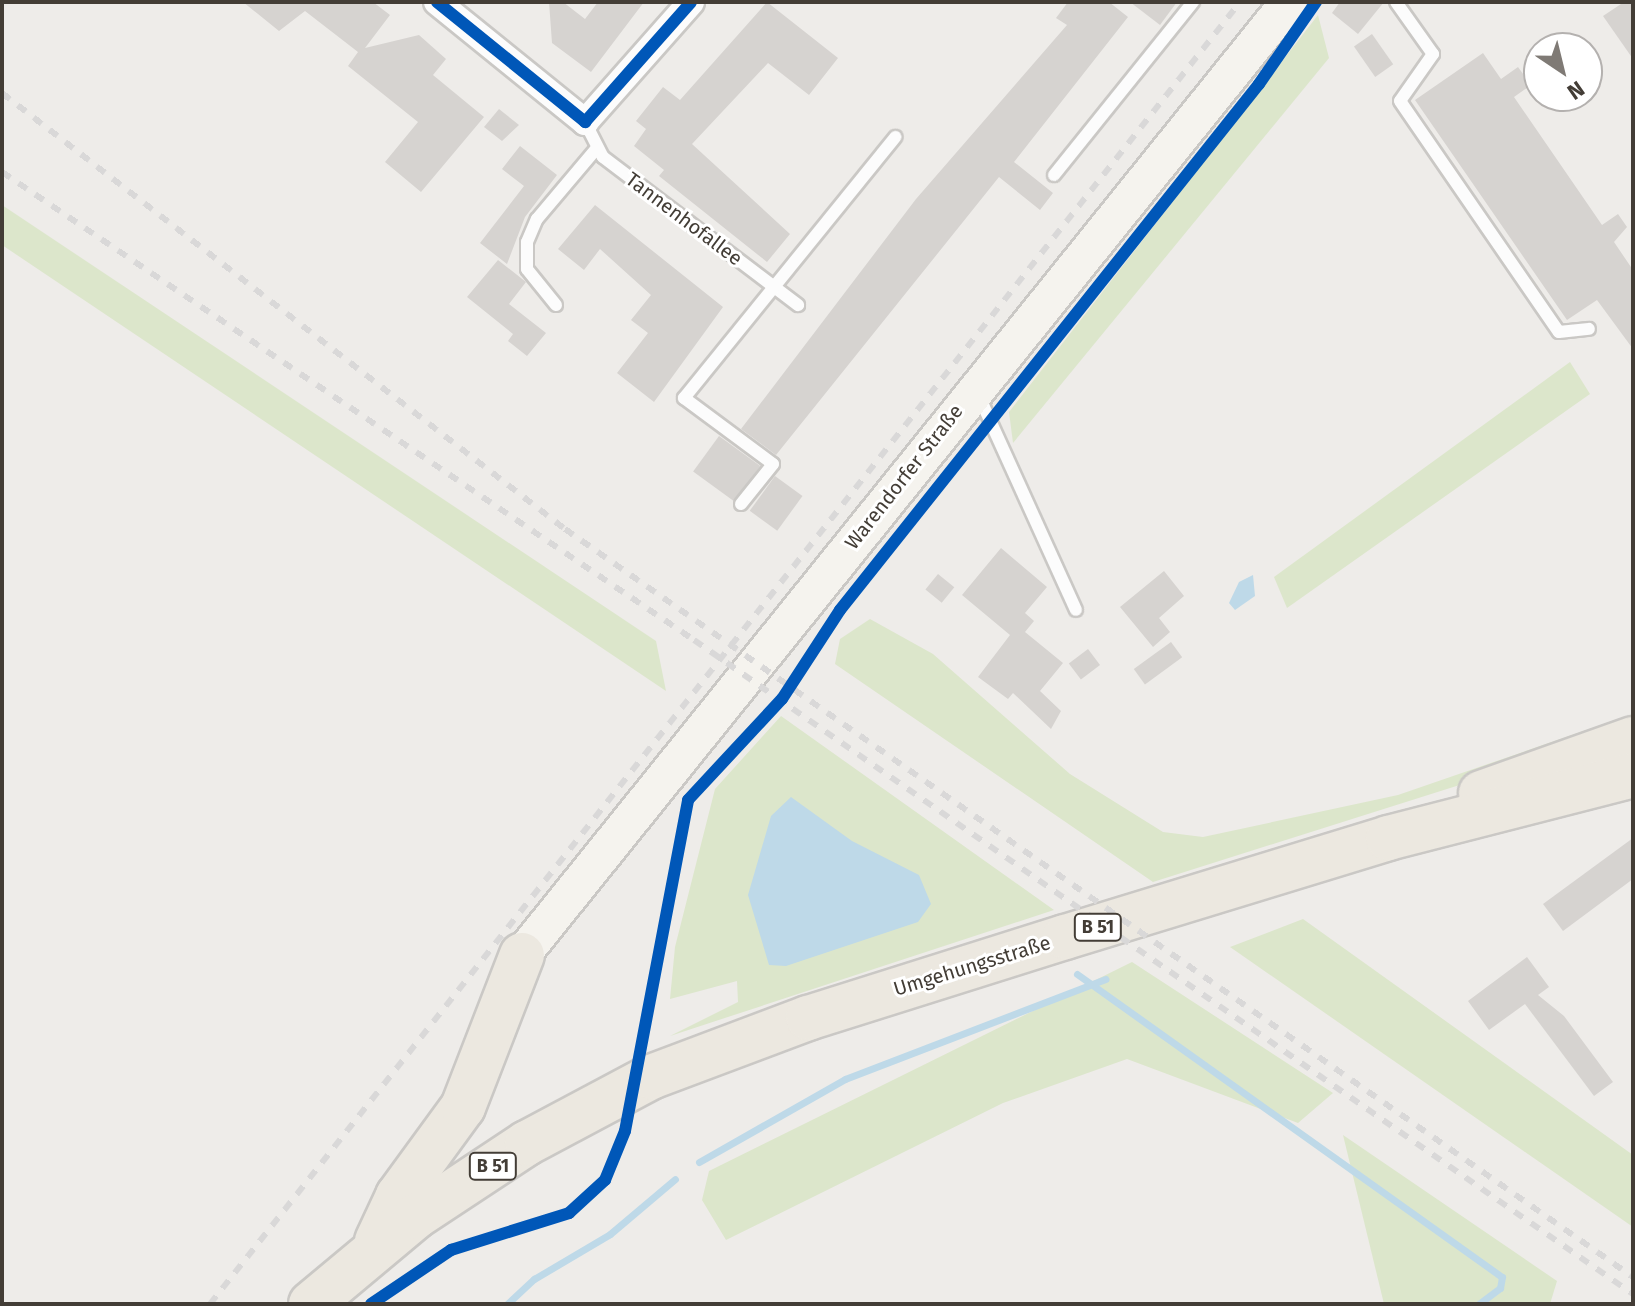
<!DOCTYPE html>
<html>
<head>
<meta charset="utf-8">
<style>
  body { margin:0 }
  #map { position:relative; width:1635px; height:1306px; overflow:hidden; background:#eeece9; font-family:"Fira Sans",sans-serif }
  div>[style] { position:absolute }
  .green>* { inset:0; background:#dce6cb }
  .water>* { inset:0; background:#bed9e8 }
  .stream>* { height:7px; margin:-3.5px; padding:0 3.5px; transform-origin:3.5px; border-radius:3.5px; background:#bed9e8 }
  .building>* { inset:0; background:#d6d3d0; transform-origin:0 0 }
  .roads { filter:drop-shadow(2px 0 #cac8c5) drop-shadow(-2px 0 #cac8c5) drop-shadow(0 2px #cac8c5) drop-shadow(0 -2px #cac8c5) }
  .service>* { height:12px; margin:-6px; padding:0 6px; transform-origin:6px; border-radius:6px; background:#fcfcfc }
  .minor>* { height:26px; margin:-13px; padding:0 13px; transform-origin:13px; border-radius:13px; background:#fcfcfc }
  .secondary>* { height:36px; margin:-18px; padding:0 18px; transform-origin:18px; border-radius:18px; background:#f5f3ee }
  .trunk>* { height:44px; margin:-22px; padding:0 22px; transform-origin:22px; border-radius:22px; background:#ece8e0 }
  .rail>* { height:6px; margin-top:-3px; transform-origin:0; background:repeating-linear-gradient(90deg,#d9d8d8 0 10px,transparent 0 20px) }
  .cycleway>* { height:12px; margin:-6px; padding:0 6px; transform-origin:6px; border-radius:6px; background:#0057b8 }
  span { translate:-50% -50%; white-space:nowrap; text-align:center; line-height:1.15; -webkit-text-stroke:6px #fff; paint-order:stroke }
  .shield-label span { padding:2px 6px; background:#fff; border:2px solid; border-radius:6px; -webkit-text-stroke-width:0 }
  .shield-label { font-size:18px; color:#433d36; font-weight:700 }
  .street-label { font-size:20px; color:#433d36 }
  .frame { position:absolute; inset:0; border:4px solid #433d36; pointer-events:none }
  .north { position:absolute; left:1523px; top:32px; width:80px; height:80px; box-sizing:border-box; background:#fff; border:2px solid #b4b1af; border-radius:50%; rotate:145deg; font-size:22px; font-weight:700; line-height:32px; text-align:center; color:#433d36 }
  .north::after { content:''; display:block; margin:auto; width:28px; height:36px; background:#7f7a75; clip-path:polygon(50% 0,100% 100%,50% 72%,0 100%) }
</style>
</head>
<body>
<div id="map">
  <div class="green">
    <i style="clip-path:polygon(1318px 15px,1329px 58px,1013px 443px,1009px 412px)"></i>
    <i style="clip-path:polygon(2px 205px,656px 641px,666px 691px,2px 245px)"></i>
    <i style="clip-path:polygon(1570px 362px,1590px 394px,1287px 608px,1274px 577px)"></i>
    <i style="clip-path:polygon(870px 619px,933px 654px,1070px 774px,1163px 832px,1203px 837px,1398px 795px,1633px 714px,1633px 730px,1153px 882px,835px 664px,840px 639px)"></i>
    <i style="clip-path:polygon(781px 716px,1054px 910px,670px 1036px,738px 1002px,737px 981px,670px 999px,675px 947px,715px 789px)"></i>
    <i style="clip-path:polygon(1303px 919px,1633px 1155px,1633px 1227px,1230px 947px)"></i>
    <i style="clip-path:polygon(1132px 962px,1333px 1093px,1298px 1123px,1127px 1059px,1003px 1103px,726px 1240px,702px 1200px,709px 1171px)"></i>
    <i style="clip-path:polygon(1343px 1135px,1557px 1281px,1550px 1304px,1384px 1304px)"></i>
  </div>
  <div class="water">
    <i style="clip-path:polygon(1253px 575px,1255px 596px,1235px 610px,1229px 603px,1239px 582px)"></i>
    <i style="clip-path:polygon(791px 797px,852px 841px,919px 875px,931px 904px,918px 922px,786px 966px,769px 965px,748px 895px,771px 816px)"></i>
  </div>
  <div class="stream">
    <i style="left:1077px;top:974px;width:522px;rotate:35.49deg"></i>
    <i style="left:1502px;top:1277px;width:11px;rotate:100deg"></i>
    <i style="left:1500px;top:1288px;width:26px;rotate:143deg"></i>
    <i style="left:699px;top:1162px;width:168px;rotate:-29.6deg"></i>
    <i style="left:845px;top:1079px;width:279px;rotate:-21deg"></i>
    <i style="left:507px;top:1304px;width:37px;rotate:-43deg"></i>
    <i style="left:534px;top:1279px;width:88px;rotate:-30.6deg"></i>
    <i style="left:610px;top:1234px;width:85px;rotate:-40.2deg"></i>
  </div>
  <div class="building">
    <i style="clip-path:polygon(243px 2px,373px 2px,390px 15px,365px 48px,419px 35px,446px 59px,433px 75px,484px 117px,421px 192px,385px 162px,418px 122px,348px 66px,358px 52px,305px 11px,279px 31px)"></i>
    <i style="clip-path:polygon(549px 2px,563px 2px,585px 19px,598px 2px,644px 2px,591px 72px,552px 43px)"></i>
    <i style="clip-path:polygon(767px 2px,838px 58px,809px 95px,768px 63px,692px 144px,790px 234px,767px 262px,659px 176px,664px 170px,634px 146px,646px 129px,636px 121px,663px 87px,680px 100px)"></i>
    <i style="clip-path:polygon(1068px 2px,1109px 2px,1128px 17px,1014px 162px,1053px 193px,1040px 210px,999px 177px,776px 455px,741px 429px,916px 199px,1067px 25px,1056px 18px)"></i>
    <i style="clip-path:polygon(1130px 2px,1177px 2px,1160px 25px)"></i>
    <i style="clip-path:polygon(1340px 2px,1384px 2px,1358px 34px,1332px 13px)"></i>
    <i style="clip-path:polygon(1624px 2px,1633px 2px,1633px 59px,1603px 16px)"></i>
    <i style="left:1372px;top:34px;width:37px;height:22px;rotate:55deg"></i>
    <i style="clip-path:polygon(1483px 53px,1501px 79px,1518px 67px,1531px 85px,1514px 97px,1602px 225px,1618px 214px,1627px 227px,1614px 242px,1633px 270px,1633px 349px,1597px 300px,1567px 320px,1415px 100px)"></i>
    <i style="clip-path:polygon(499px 109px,519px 125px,502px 141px,484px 127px)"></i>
    <i style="clip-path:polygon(520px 146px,557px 175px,525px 217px,507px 264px,480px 243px,524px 186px,502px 169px)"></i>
    <i style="clip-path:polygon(595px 205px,723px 307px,654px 402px,617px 373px,648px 333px,631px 320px,651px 295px,600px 249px,584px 270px,558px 249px)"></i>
    <i style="clip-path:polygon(498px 260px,526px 282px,509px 304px,546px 333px,527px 356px,508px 341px,513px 334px,467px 297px)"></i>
    <i style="left:719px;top:436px;width:51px;height:44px;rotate:36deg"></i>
    <i style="left:775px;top:476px;width:34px;height:43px;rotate:36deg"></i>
    <i style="clip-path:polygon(1001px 548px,1047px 587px,1025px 613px,1034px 621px,1025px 632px,1063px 663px,1040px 691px,1061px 711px,1051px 729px,1013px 693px,1008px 699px,978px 677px,1010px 635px,962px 595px)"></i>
    <i style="clip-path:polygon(1164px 571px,1184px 596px,1159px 618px,1170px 632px,1153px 647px,1120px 607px)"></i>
    <i style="left:938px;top:574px;width:21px;height:20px;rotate:39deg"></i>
    <i style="left:1171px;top:642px;width:19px;height:46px;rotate:54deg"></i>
    <i style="left:1088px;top:649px;width:20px;height:24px;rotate:53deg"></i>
    <i style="clip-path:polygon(1633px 838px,1633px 879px,1563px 931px,1543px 904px)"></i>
    <i style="clip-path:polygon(1527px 957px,1549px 987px,1538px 995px,1564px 1016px,1613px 1082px,1594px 1096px,1525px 1004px,1489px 1030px,1468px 1001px)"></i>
  </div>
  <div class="roads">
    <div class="service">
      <i style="left:1396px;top:2px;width:64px;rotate:54.6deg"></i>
      <i style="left:1433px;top:54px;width:57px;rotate:125.1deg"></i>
      <i style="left:1400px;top:101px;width:280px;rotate:55.5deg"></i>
      <i style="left:1559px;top:332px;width:30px;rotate:-6deg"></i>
      <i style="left:585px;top:122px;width:39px;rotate:63deg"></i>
      <i style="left:603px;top:157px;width:245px;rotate:37.2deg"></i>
      <i style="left:1054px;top:175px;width:222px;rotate:-51.2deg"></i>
      <i style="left:556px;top:305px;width:46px;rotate:-128.9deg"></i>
      <i style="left:527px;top:269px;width:27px;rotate:-90deg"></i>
      <i style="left:527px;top:242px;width:25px;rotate:-67deg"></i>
      <i style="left:537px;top:219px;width:93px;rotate:-49.8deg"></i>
      <i style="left:978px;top:394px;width:237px;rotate:65.6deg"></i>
      <i style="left:741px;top:504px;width:51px;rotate:-51.3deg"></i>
      <i style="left:773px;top:464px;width:111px;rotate:-143.4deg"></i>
      <i style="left:684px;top:398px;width:336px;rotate:-51deg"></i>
    </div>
    <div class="minor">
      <i style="left:437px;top:2px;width:191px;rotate:39deg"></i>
      <i style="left:585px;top:122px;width:160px;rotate:-48.5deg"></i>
    </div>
    <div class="secondary">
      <i style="left:522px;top:955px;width:1223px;rotate:-51.17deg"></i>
    </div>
    <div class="trunk">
      <i style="left:1481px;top:793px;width:161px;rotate:-19.6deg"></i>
      <i style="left:377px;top:1241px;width:50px;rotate:-65deg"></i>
      <i style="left:398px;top:1196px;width:110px;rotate:-53.9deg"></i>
      <i style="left:463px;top:1107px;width:163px;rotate:-68.8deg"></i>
      <i style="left:311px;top:1304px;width:136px;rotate:-39.9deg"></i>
      <i style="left:415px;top:1217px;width:134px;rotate:-33.5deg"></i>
      <i style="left:527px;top:1143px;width:140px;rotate:-28deg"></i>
      <i style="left:651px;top:1077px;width:168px;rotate:-20.6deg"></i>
      <i style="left:808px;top:1018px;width:269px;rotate:-17.5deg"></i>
      <i style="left:1065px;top:937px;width:338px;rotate:-17deg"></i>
      <i style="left:1388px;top:838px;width:253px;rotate:-14.4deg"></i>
    </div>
  </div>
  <div class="rail">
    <i style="left:2px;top:93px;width:712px;rotate:37.76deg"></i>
    <i style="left:565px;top:529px;width:1304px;rotate:35.01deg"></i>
    <i style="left:2px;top:172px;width:835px;rotate:34.07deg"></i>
    <i style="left:694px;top:640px;width:1144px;rotate:34.86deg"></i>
    <i style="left:210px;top:1304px;width:1660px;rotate:-51.65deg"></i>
  </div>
  <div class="cycleway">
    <i style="left:437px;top:2px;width:191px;rotate:39deg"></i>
    <i style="left:585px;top:122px;width:160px;rotate:-48.5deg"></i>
    <i style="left:371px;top:1304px;width:97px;rotate:-34deg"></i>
    <i style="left:451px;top:1250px;width:124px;rotate:-17.4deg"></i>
    <i style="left:569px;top:1213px;width:49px;rotate:-42.5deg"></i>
    <i style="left:605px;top:1180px;width:53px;rotate:-67.8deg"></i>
    <i style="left:625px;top:1131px;width:337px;rotate:-79.2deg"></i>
    <i style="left:688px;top:800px;width:138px;rotate:-47.1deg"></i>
    <i style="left:782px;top:699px;width:106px;rotate:-56.9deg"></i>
    <i style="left:840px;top:610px;width:672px;rotate:-51.46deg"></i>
    <i style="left:1259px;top:84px;width:100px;rotate:-55.2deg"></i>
  </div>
  <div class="shield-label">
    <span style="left:1098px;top:927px">B 51</span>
    <span style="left:493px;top:1166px">B 51</span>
  </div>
  <div class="street-label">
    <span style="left:684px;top:219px;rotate:37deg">Tannenhofallee</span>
    <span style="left:904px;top:477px;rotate:-52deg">Warendorfer Straße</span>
    <span style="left:972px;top:966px;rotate:-17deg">Umgehungsstraße</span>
  </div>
  <div class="frame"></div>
  <div class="north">N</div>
</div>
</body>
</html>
